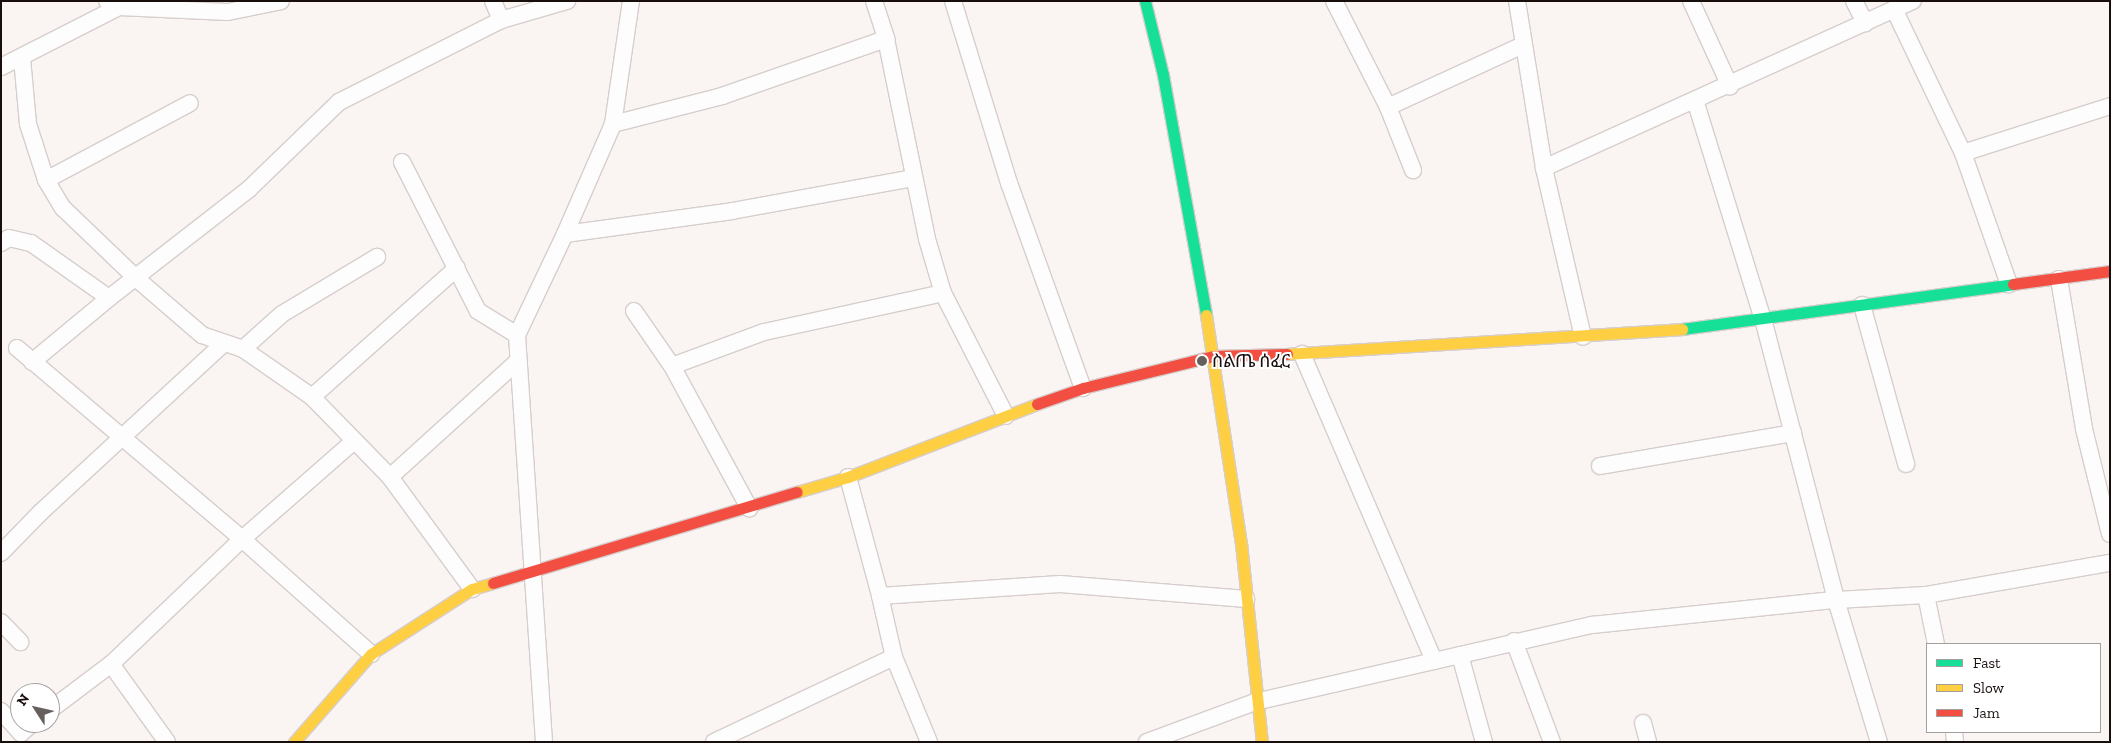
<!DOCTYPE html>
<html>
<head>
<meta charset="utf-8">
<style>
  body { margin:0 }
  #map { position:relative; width:2111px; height:743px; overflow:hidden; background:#faf4f2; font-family:"Zilla Slab","Noto Sans Ethiopic",serif }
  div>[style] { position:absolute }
  .roads { filter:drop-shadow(1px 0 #d6cecc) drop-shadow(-1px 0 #d6cecc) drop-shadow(0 1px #d6cecc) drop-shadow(0 -1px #d6cecc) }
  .street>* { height:16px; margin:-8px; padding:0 8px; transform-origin:8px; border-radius:8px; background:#fefdfd }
  .fast>* { height:11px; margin:-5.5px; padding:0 5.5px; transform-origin:5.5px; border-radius:5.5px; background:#16e098 }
  .slow>* { height:11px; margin:-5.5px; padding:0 5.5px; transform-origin:5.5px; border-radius:5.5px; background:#ffcf43 }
  .jam>* { height:11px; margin:-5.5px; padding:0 5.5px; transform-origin:5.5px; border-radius:5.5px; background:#f24e42 }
  .dots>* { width:14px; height:14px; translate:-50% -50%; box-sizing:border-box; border:2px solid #fff; border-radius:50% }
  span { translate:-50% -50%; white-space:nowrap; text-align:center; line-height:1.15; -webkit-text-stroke:4px #fff; paint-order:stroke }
  .poi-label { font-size:18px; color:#180f0c }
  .left { translate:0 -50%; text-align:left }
  .frame { position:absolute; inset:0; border:2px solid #180f0c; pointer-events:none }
  .legend { position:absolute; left:1926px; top:643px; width:175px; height:90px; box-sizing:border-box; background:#fff; border:1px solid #a39f9e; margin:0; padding:6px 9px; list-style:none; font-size:15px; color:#180f0c }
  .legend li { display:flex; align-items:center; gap:10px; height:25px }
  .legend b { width:25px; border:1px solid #a39f9e }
  .north { position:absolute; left:10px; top:683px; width:50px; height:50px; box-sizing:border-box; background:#fff; border:1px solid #a39f9e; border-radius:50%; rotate:305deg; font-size:14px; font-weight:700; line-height:20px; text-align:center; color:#180f0c }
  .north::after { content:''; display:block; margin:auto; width:18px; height:22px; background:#675f5c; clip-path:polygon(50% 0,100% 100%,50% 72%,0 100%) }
</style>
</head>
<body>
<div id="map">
  <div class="roads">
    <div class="street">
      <i style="left:107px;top:1px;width:13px;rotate:27deg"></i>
      <i style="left:119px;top:7px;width:109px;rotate:2.6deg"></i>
      <i style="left:228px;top:12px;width:54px;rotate:-11.7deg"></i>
      <i style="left:493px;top:1px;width:21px;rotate:67deg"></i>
      <i style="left:874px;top:1px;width:40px;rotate:72deg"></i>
      <i style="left:886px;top:39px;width:204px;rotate:78.4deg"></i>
      <i style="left:927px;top:239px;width:56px;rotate:73.5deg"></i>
      <i style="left:943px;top:293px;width:138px;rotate:62.9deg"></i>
      <i style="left:953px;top:1px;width:190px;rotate:72.9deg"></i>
      <i style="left:1009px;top:183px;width:218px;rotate:70.2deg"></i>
      <i style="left:1334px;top:1px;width:119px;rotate:63deg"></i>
      <i style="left:1388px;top:107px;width:68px;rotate:68.4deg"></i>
      <i style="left:1517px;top:1px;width:169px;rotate:80.8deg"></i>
      <i style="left:1544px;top:168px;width:173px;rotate:77deg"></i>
      <i style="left:1691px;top:1px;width:94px;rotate:65.4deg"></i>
      <i style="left:1854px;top:1px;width:25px;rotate:63deg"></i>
      <i style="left:1894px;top:9px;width:160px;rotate:64.4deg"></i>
      <i style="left:1963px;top:153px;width:139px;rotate:70.7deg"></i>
      <i style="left:22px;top:58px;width:66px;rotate:84.8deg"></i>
      <i style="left:28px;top:124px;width:59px;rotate:72.2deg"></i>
      <i style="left:46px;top:180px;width:33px;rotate:59deg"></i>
      <i style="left:63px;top:208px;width:103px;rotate:43.8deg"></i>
      <i style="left:137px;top:279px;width:86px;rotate:40.7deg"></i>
      <i style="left:202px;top:335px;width:43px;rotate:18.9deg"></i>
      <i style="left:243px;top:349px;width:84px;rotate:34.8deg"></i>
      <i style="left:312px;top:397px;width:112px;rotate:45.7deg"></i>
      <i style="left:390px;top:477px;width:139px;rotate:53.8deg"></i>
      <i style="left:1px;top:67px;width:132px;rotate:-27deg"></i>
      <i style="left:1695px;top:100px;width:229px;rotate:72.8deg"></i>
      <i style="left:1763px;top:319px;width:290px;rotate:75.4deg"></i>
      <i style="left:1836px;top:600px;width:148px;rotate:73.2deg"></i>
      <i style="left:1388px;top:107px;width:149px;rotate:-24.7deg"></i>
      <i style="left:613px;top:124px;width:113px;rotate:-14.4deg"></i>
      <i style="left:722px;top:96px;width:174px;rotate:-19.2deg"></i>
      <i style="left:1963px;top:153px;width:154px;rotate:-17.7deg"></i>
      <i style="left:402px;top:162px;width:167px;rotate:63deg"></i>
      <i style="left:478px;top:311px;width:46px;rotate:31.6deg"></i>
      <i style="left:1544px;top:168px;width:405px;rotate:-24.4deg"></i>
      <i style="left:46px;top:180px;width:163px;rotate:-28.1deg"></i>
      <i style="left:565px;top:234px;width:169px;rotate:-7.8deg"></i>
      <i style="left:732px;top:211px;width:185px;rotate:-10.3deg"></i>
      <i style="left:1px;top:243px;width:9px;rotate:-32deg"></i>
      <i style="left:9px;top:238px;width:23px;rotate:13deg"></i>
      <i style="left:31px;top:243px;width:95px;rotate:35.2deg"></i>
      <i style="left:2059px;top:279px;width:152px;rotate:80.5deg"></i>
      <i style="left:2084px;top:429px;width:108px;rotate:76.1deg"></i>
      <i style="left:1862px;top:305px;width:165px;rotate:74.5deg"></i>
      <i style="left:634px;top:311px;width:67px;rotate:55.4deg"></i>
      <i style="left:672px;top:366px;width:162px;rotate:61.5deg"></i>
      <i style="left:17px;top:348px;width:295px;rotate:40.3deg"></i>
      <i style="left:242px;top:539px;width:181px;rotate:136.3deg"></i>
      <i style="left:111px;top:664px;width:96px;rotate:54.3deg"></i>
      <i style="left:243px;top:349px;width:52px;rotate:-41.9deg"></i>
      <i style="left:282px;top:314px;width:111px;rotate:-31deg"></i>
      <i style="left:1302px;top:354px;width:334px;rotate:66.7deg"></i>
      <i style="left:32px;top:362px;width:100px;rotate:-39.7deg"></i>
      <i style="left:109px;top:298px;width:177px;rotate:-37.9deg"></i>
      <i style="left:249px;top:189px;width:125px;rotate:-44deg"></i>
      <i style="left:339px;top:102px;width:182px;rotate:-26.8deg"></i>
      <i style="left:501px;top:20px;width:69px;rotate:-16.1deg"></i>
      <i style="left:672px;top:366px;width:98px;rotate:-20.3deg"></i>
      <i style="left:764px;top:332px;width:183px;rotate:-12.3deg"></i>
      <i style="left:312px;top:397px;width:194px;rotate:-41.7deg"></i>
      <i style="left:354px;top:441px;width:149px;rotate:138.8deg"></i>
      <i style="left:242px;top:539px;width:173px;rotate:41.7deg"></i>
      <i style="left:1600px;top:466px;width:196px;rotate:-9.7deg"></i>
      <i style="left:390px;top:477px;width:173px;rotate:-42.2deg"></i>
      <i style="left:848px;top:477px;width:123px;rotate:74.9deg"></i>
      <i style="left:880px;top:596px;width:180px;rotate:-3.8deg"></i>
      <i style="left:1060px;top:584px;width:187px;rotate:4.6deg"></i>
      <i style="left:1px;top:553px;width:57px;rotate:-45.7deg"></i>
      <i style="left:41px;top:512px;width:248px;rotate:-42.7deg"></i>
      <i style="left:1926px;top:595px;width:50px;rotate:78.5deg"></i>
      <i style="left:880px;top:596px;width:63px;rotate:77.1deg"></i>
      <i style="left:1px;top:622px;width:28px;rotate:46deg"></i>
      <i style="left:1514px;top:641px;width:108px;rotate:69.4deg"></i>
      <i style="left:1460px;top:655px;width:90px;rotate:74.6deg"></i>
      <i style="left:50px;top:710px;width:76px;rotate:-37deg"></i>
      <i style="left:1px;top:711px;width:30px;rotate:48deg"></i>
      <i style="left:21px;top:733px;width:16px;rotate:-40deg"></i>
      <i style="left:1643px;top:723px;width:20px;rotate:75deg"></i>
      <i style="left:1954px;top:732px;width:10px;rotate:84deg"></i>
      <i style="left:544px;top:742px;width:408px;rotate:-93.8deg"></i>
      <i style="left:517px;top:335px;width:112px;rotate:-64.6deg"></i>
      <i style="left:565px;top:234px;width:120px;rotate:-66.4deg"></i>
      <i style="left:613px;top:124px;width:124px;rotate:-81.7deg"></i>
      <i style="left:714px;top:742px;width:199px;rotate:-25.3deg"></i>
      <i style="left:894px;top:657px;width:92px;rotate:67.6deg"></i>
      <i style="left:1147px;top:742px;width:115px;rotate:-20.3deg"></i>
      <i style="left:1255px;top:702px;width:346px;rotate:-12.9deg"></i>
      <i style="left:1592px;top:625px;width:245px;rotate:-5.9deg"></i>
      <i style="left:1836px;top:600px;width:90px;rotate:-3.2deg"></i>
      <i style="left:1926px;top:595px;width:187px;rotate:-9.9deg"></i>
    </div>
    <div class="fast">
      <i style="left:1145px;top:1px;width:76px;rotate:76.3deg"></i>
      <i style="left:1163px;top:75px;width:244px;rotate:79.8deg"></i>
      <i style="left:1682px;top:329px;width:334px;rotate:-7.7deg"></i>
    </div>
    <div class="slow">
      <i style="left:1206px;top:315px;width:231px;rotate:81.3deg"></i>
      <i style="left:1241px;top:543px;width:200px;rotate:84deg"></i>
      <i style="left:1287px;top:354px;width:396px;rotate:-3.6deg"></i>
      <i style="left:797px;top:492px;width:53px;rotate:-16.4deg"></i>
      <i style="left:848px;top:477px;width:203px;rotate:-21.1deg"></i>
      <i style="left:294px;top:742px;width:117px;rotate:-48.8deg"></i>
      <i style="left:371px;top:654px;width:120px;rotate:-32.8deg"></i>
      <i style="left:472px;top:589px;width:22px;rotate:-16deg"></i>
    </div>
    <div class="jam">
      <i style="left:2013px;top:284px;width:98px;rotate:-7.6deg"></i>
      <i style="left:1037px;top:404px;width:49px;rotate:-19.2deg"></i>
      <i style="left:1083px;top:388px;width:134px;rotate:-13.8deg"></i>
      <i style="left:1213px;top:356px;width:74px;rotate:-1.5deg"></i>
      <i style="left:493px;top:583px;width:317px;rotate:-16.7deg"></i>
    </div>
  </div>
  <div class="dots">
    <i style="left:1202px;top:361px;background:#675f5c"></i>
  </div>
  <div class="poi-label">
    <span class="left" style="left:1212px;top:361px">ስልጤ ሰፈር</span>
  </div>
  <div class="frame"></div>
  <ul class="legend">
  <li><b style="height:6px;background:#16e098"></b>Fast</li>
  <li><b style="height:6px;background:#ffcf43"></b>Slow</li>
  <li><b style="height:6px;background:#f24e42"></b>Jam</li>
  </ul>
  <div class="north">N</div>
</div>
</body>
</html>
